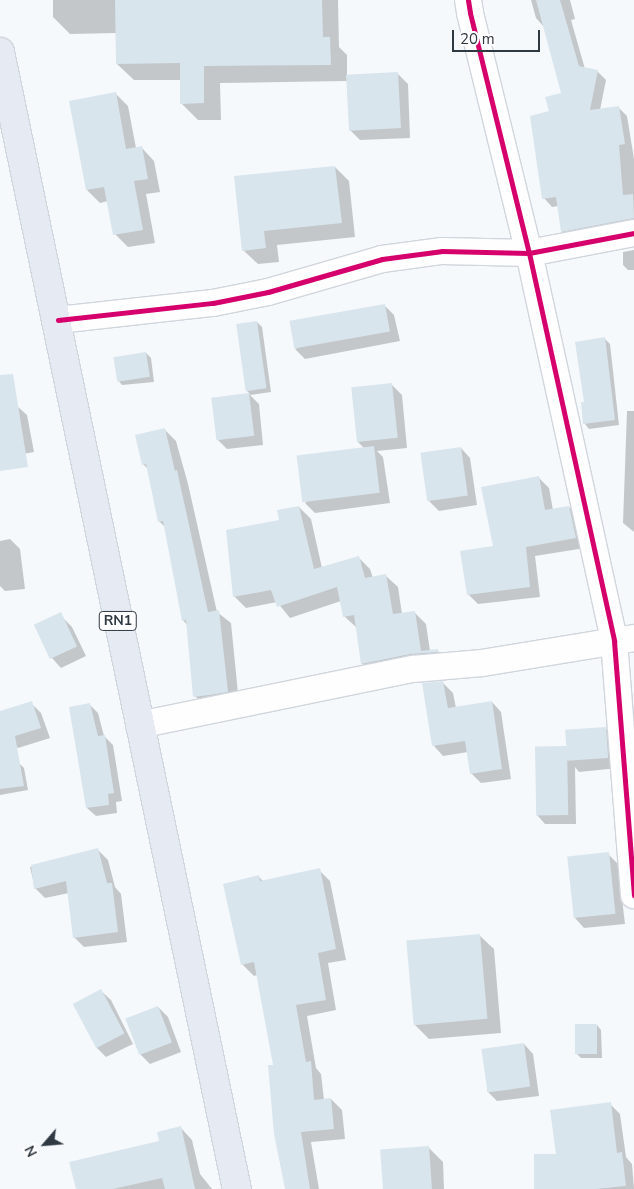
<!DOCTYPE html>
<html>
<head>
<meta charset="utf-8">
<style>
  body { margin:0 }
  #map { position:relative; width:634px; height:1189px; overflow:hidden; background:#f6f9fc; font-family:"Nunito Sans",sans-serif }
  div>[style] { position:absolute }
  .shadow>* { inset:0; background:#0003 }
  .building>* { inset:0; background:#d8e5ed; transform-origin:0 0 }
  .roads { filter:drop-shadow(1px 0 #d0d6dd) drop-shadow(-1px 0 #d0d6dd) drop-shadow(0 1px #d0d6dd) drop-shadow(0 -1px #d0d6dd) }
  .street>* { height:26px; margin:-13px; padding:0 13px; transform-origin:13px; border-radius:13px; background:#fefeff }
  .highway>* { height:28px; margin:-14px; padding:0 14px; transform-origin:14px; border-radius:14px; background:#e6eaf2 }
  .cycleway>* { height:5px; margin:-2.5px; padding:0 2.5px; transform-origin:2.5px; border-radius:2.5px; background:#d6006c }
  span { translate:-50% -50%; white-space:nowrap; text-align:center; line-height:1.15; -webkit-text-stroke:4.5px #fff; paint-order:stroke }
  .shield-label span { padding:1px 4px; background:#fff; border:1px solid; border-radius:4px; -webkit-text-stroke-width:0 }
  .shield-label { font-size:14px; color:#2f3942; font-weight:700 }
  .north { position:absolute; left:20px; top:1119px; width:50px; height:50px; -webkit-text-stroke:4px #fff; paint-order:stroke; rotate:243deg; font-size:14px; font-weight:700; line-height:20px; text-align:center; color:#2f3942 }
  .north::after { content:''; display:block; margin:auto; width:18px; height:22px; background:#2f3942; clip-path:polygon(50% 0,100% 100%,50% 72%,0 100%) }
  .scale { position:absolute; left:452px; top:30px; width:88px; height:22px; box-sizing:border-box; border:2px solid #2f3942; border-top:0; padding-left:6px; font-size:15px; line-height:18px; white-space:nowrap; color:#2f3942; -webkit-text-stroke:4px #fff; paint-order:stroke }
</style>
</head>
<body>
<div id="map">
  <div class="shadow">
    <i style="clip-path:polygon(53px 0,338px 0,339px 47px,347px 55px,347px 75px,398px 74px,408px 84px,410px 138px,360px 140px,350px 130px,347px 81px,220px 83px,221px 120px,198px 120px,181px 103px,181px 80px,134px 80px,117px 64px,117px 33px,70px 34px,53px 17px)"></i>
    <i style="clip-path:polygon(531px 0,570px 0,575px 19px,571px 20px,585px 69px,598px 72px,606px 80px,600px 110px,618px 107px,627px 116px,634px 159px,634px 228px,571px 240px,562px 231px,558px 206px,552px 207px,544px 198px,551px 112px,563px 94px,544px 27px,536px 18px)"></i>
    <i style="clip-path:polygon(115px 93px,128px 106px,136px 148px,141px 147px,154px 161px,160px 192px,146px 194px,155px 243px,128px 247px,115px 234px,108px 201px,100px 203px,87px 190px)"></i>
    <i style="clip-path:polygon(335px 167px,349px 181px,355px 237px,277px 245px,279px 262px,258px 264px,243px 250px,235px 177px)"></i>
    <i style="clip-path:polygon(634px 250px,634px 270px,628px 270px,623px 265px,623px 252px)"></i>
    <i style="clip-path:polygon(384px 305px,394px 315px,400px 341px,305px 359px,295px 349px)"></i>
    <i style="clip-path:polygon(257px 322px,262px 327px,271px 392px,250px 395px,259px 404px,263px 445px,227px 449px,217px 439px,213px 398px,250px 394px,246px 390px)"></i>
    <i style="clip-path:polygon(605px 339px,610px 344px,619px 425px,589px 429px,585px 424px,582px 403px,585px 403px)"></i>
    <i style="clip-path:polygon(146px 353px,151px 358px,154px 382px,122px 385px,118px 380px)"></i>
    <i style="clip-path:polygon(392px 385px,402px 395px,407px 448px,377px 451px,383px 457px,390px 503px,315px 513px,305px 503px,365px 449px,358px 442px)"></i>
    <i style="clip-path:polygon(17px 406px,27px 415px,34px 452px,0 458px,0 408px)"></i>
    <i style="clip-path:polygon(627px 411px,634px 411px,634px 532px,623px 523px)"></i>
    <i style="clip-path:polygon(164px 429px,176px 441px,188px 484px,217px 612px,231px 623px,239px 703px,207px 709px,195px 696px,187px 625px,183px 620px,165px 527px,159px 521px,148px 469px,143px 464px)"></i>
    <i style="clip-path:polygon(461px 448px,470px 458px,477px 505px,439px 511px,429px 501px)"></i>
    <i style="clip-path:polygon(539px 478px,549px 488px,553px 510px,569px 507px,579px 517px,585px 548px,535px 556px,540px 597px,478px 604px,468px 594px)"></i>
    <i style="clip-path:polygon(299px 507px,311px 519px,322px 568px,358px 557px,370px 569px,373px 578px,386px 576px,398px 587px,402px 614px,414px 612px,426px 624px,430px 651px,437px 650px,449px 662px,374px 675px,362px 664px,357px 628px,344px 616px,341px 601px,290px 618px,277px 602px,246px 608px,234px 596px,280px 520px)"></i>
    <i style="clip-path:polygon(10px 539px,20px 549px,25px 589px,5px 591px,0 586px,0 541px)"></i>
    <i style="clip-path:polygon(62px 617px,72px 627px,86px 656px,61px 668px,52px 658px,36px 625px)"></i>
    <i style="clip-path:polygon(443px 683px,453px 693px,456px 708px,492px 702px,501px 712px,511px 779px,481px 783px,471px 773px,468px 752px,443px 756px,434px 746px)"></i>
    <i style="clip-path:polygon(31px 703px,41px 713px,50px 738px,18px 748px,8px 738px,0 713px)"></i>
    <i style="clip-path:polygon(89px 704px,98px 713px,104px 736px,113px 745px,122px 801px,116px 802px,117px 813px,96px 816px,87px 808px)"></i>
    <i style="clip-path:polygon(605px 728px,615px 738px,618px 768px,579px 772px,575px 767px,576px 824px,545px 824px,537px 815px,566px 747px)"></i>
    <i style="clip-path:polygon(19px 763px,24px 768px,28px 790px,0 795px,0 766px)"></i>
    <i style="clip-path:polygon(98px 850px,108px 860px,115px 887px,121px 894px,127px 942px,84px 947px,74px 937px,69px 893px,45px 898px,35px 888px,30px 867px)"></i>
    <i style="clip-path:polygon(608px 854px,618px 864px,625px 924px,584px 928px,575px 918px)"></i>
    <i style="clip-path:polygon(319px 870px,330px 881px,346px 960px,328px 963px,336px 1010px,307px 1016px,316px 1068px,321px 1074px,324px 1100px,331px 1099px,342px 1110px,345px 1139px,311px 1142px,319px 1189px,286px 1189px,274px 1066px,257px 975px,254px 976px,243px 965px,225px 885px,259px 877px,263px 881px)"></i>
    <i style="clip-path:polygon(479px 935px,494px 949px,501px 1033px,429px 1039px,415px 1025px)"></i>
    <i style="clip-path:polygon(101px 991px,111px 1000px,133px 1044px,106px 1057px,96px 1047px)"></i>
    <i style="clip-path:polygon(158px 1007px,168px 1017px,181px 1052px,150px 1064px,140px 1054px)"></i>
    <i style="clip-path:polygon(597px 1025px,601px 1030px,602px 1058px,581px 1058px,576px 1053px)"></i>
    <i style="clip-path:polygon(524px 1044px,533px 1054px,539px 1096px,497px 1101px,487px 1091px)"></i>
    <i style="clip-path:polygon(610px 1104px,620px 1114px,626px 1157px,632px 1164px,634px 1189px,535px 1189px,557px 1155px)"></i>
    <i style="clip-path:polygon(180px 1127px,192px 1140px,200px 1174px,212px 1189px,77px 1189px,161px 1142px)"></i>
    <i style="clip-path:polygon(428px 1147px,443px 1162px,444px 1189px,384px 1189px)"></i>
  </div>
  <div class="building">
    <i style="clip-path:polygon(115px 0,322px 0,323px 37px,330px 37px,331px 65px,204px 66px,204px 103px,180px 104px,180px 63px,116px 64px)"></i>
    <i style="clip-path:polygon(536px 0,560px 0,579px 66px,598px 70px,590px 110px,619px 106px,625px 144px,619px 145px,623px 195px,633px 194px,634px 218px,561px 232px,556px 197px,542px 199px,530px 116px,549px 111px,545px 97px,561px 93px)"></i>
    <i style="left:398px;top:72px;width:56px;height:52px;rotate:87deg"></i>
    <i style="clip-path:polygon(116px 92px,126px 149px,142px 146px,148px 179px,134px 181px,143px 230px,113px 235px,104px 187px,86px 190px,69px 101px)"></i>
    <i style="clip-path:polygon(335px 166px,342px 223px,264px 231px,266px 248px,242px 251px,234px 176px)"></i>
    <i style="left:385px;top:304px;width:28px;height:97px;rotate:80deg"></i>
    <i style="left:257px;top:321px;width:68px;height:21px;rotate:82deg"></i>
    <i style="clip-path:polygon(605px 337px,615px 420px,583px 424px,581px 402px,584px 402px,575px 342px)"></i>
    <i style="left:146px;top:352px;width:25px;height:33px;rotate:81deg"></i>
    <i style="clip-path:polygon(13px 374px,28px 467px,0 471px,0 375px)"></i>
    <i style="left:392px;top:383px;width:55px;height:41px;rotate:84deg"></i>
    <i style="left:249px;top:393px;width:43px;height:38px;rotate:83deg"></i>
    <i style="clip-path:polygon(165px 428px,175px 471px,177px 470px,208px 612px,219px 610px,228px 692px,209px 695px,193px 697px,186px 620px,182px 621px,163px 521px,158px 522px,146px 464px,142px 465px,135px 435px)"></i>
    <i style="left:374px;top:446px;width:47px;height:78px;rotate:83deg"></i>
    <i style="left:461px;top:447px;width:49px;height:41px;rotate:82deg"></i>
    <i style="clip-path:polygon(539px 476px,545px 510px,569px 506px,576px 538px,526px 547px,530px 587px,467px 595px,460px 551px,493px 546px,481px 487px)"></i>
    <i style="clip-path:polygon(299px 506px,314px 569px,359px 556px,365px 578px,386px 574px,393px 614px,415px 611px,421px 651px,438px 649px,438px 652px,410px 654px,361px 664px,354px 615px,343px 617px,337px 587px,277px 607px,271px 590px,233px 597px,226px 530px,279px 520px,277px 510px)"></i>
    <i style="left:61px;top:612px;width:38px;height:30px;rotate:65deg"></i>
    <i style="clip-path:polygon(443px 681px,448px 708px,492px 701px,502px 769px,470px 774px,465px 741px,432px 746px,422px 683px)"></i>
    <i style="clip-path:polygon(32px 701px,41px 728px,15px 736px,24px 786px,0 789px,0 711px)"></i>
    <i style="clip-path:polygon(90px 703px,98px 736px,105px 735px,114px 793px,108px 794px,109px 805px,86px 808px,69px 707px)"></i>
    <i style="left:606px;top:727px;width:31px;height:41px;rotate:86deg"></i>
    <i style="left:567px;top:746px;width:69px;height:32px;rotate:89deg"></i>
    <i style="clip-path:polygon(98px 848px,107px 883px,112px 883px,118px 932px,73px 938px,66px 881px,34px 889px,31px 865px)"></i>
    <i style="left:609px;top:852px;width:62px;height:42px;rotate:84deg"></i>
    <i style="clip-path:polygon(320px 868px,336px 949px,318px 953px,326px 1000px,296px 1005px,306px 1062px,311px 1061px,314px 1100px,331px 1098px,334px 1129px,301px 1132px,310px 1189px,285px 1189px,274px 1134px,268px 1065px,273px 1065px,254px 962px,241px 965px,223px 884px,259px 875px,260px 881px)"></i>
    <i style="left:480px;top:934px;width:85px;height:74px;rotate:85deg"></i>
    <i style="left:101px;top:989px;width:50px;height:32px;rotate:62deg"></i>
    <i style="left:158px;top:1006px;width:39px;height:35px;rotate:69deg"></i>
    <i style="left:575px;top:1024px;width:22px;height:30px"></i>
    <i style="left:524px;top:1043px;width:44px;height:43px;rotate:82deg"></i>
    <i style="clip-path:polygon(611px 1102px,617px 1153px,622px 1152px,626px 1186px,595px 1189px,534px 1189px,534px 1154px,556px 1154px,550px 1110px)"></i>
    <i style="clip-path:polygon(181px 1126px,195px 1189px,165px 1189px,162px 1178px,113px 1189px,76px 1189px,69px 1162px,159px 1141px,157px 1132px)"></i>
    <i style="left:429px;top:1146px;width:43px;height:49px;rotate:86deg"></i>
  </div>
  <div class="roads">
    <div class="street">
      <i style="left:468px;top:0;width:13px;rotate:81deg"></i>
      <i style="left:470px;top:13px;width:247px;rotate:76.2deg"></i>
      <i style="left:529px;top:253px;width:397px;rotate:77.6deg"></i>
      <i style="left:614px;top:641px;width:255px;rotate:85.5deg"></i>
      <i style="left:58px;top:320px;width:156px;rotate:-6.3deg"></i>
      <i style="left:213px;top:303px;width:56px;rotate:-11.3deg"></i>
      <i style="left:268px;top:292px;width:119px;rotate:-16.1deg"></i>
      <i style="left:382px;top:259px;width:61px;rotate:-7.6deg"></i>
      <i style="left:442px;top:251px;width:87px;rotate:1.3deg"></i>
      <i style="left:529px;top:253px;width:107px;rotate:-10.8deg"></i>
      <i style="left:139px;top:725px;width:280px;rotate:-11.6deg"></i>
      <i style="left:413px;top:669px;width:69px;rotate:-5deg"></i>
      <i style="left:482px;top:663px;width:154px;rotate:-9.3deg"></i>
    </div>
    <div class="highway">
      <i style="left:0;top:52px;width:1161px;rotate:78.23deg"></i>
    </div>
  </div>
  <div class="cycleway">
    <i style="left:468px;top:0;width:13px;rotate:81deg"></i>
    <i style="left:470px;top:13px;width:247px;rotate:76.2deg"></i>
    <i style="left:529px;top:253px;width:397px;rotate:77.6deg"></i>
    <i style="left:614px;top:641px;width:255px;rotate:85.5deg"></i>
    <i style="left:58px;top:320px;width:156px;rotate:-6.3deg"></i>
    <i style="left:213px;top:303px;width:56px;rotate:-11.3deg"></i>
    <i style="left:268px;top:292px;width:119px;rotate:-16.1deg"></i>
    <i style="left:382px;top:259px;width:61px;rotate:-7.6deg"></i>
    <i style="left:442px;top:251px;width:87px;rotate:1.3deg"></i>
    <i style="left:529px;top:253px;width:107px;rotate:-10.8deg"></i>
  </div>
  <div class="shield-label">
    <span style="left:118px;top:621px">RN1</span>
  </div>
  <div class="north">N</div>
  <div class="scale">20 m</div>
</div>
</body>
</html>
